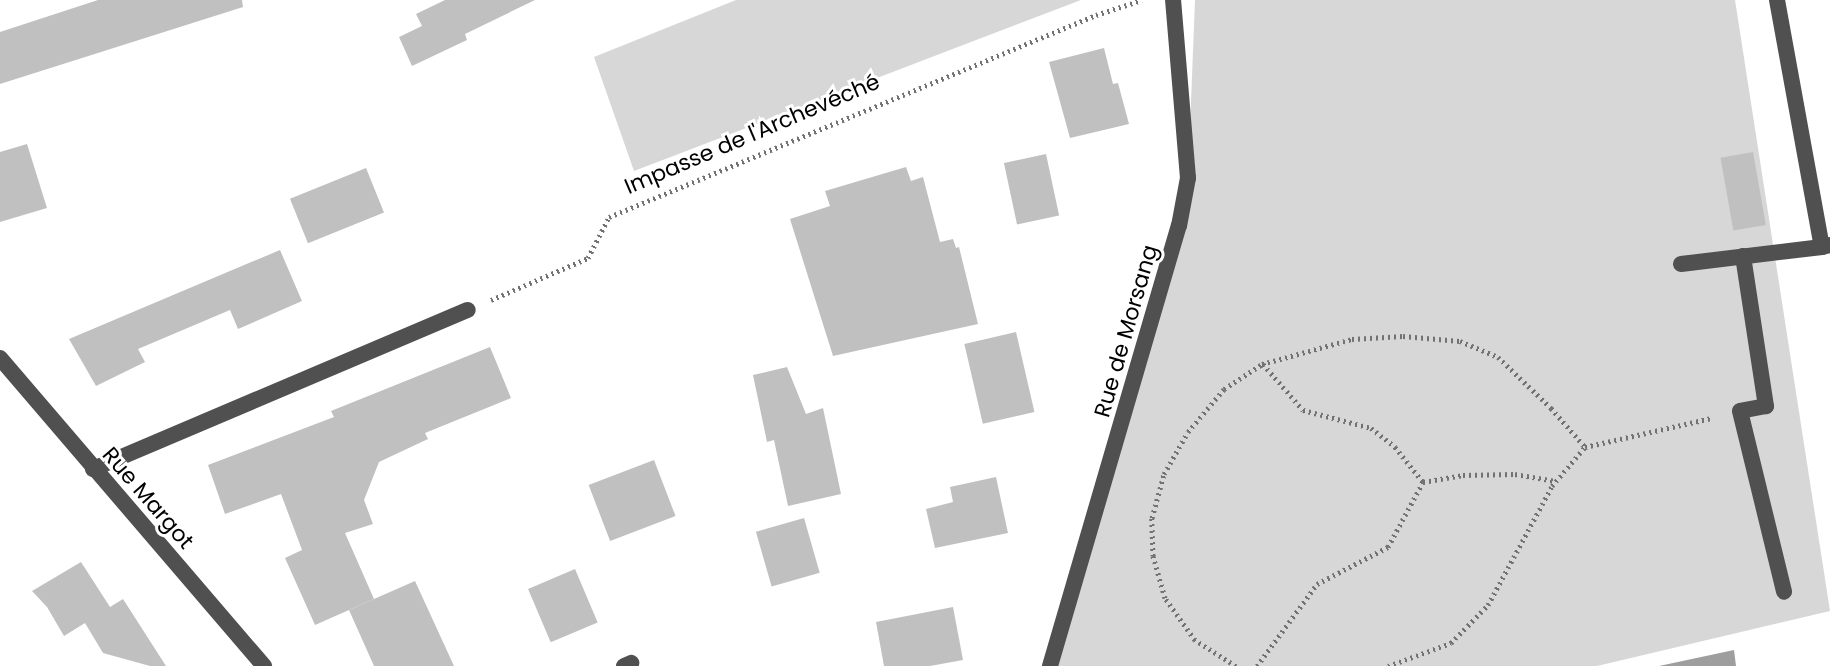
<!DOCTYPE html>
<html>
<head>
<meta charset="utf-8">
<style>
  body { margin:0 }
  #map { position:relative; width:1830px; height:666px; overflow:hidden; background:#fff; font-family:Poppins,sans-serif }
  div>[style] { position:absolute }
  .green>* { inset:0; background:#d7d7d7 }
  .water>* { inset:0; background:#9e9e9e }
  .building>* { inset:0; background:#c0c0c0; transform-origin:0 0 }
  .path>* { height:5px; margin-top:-2.5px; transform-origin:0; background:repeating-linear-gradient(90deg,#727272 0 2px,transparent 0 6px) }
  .lane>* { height:16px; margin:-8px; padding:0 8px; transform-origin:8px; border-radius:8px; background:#505050 }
  .street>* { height:16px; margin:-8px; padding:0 8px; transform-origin:8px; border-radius:8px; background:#505050 }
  span { translate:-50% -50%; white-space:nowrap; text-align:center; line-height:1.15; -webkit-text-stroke:6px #fff; paint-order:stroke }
  .street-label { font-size:22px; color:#000 }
</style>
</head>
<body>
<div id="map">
  <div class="green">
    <i style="clip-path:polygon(736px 0,1081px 0,634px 171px,594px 57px)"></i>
    <i style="clip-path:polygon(1195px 0,1735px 0,1830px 611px,1597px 666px,1050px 666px,1188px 178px)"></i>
  </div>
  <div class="water">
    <i style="clip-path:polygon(1734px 650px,1736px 666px,1659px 666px)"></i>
  </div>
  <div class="building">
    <i style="clip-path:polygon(98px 0,242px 0,243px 7px,0 84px,0 32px)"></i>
    <i style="clip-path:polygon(445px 0,535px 0,465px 34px,467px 40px,412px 66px,399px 37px,422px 26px,416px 14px)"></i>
    <i style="clip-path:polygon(1104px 48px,1113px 84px,1118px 83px,1129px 124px,1070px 138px,1049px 62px)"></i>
    <i style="clip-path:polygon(27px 144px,47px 208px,0 222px,0 152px)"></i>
    <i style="left:1753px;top:152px;width:74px;height:33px;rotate:80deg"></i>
    <i style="left:1046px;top:154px;width:63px;height:43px;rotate:78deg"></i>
    <i style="clip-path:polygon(906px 167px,911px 181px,923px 177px,940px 242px,953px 239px,956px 248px,959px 247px,978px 324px,833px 356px,790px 219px,830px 206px,825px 191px)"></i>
    <i style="left:366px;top:168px;width:48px;height:82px;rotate:68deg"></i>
    <i style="clip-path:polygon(280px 250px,302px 301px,238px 329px,230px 310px,138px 349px,145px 362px,96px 386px,69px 339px)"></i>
    <i style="left:1016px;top:332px;width:82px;height:53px;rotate:77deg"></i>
    <i style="clip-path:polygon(490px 347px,511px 398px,425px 433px,428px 439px,379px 462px,364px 500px,373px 524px,345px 533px,374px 599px,315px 625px,285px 558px,302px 550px,281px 494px,225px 514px,208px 465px,334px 417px,331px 411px)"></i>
    <i style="clip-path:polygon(787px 367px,806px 414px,823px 408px,841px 494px,788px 506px,774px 440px,767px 442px,753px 375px)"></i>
    <i style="left:654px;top:460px;width:60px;height:70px;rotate:69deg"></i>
    <i style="clip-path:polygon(996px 477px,1008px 533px,935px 548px,926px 509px,953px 502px,950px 487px)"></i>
    <i style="left:804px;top:518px;width:57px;height:50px;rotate:74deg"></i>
    <i style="clip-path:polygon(81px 562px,110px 607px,123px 599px,166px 666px,150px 666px,103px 653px,85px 623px,64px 636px,47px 607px,32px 591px)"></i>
    <i style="left:575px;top:569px;width:58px;height:51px;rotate:67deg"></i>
    <i style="clip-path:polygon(415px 581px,454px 666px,374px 666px,349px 610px)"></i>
    <i style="clip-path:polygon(953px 607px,963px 660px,930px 666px,884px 666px,876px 622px)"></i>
  </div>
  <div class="path">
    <i style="left:491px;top:300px;width:106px;rotate:-23.4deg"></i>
    <i style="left:588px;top:258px;width:46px;rotate:-62.9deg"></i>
    <i style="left:609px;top:217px;width:527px;rotate:-22.53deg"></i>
    <i style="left:1096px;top:15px;width:48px;rotate:-18.1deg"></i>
    <i style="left:1263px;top:364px;width:61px;rotate:49deg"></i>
    <i style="left:1303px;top:410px;width:70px;rotate:14.8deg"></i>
    <i style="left:1371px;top:428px;width:31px;rotate:38deg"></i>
    <i style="left:1395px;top:447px;width:45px;rotate:51.3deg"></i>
    <i style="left:1236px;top:666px;width:49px;rotate:-147.6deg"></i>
    <i style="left:1195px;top:640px;width:52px;rotate:-125.5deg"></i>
    <i style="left:1165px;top:598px;width:44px;rotate:-105.9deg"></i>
    <i style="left:1153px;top:556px;width:38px;rotate:-92deg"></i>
    <i style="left:1152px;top:518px;width:46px;rotate:-74.7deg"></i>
    <i style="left:1164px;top:474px;width:48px;rotate:-60.3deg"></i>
    <i style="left:1188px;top:432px;width:56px;rotate:-50.1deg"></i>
    <i style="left:1224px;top:389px;width:45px;rotate:-33.3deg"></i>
    <i style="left:1262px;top:364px;width:93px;rotate:-15.5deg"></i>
    <i style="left:1352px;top:339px;width:51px;rotate:-3.4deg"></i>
    <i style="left:1403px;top:336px;width:57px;rotate:5deg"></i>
    <i style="left:1460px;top:341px;width:41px;rotate:22.8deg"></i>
    <i style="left:1498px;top:357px;width:74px;rotate:43.9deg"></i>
    <i style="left:1551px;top:408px;width:52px;rotate:48.9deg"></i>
    <i style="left:1257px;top:666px;width:102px;rotate:-53.8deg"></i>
    <i style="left:1317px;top:584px;width:80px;rotate:-27.5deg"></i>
    <i style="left:1388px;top:547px;width:74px;rotate:-61.7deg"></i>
    <i style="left:1423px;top:482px;width:41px;rotate:-9.9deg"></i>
    <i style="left:1463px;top:475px;width:52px;rotate:-1.1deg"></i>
    <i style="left:1515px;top:474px;width:41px;rotate:9.9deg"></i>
    <i style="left:1388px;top:666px;width:67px;rotate:-20.1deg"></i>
    <i style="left:1451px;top:643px;width:53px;rotate:-45.8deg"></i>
    <i style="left:1488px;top:605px;width:135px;rotate:-61.7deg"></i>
    <i style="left:1552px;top:486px;width:51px;rotate:-49.8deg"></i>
    <i style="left:1585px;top:447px;width:130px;rotate:-12.9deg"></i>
  </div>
  <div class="lane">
    <i style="left:1777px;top:0;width:251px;rotate:79.7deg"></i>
    <i style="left:1822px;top:247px;width:8px;rotate:-14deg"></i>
    <i style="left:1743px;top:256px;width:152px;rotate:81.3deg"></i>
    <i style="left:1766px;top:406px;width:26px;rotate:169deg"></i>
    <i style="left:1740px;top:411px;width:186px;rotate:76.3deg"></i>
    <i style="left:1681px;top:264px;width:142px;rotate:-6.9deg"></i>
    <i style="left:93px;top:469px;width:407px;rotate:-23deg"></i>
  </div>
  <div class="street">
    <i style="left:0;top:358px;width:406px;rotate:49.4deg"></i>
    <i style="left:624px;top:666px;width:8px;rotate:-23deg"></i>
    <i style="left:1050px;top:666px;width:459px;rotate:-73.7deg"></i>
    <i style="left:1179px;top:226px;width:49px;rotate:-79.4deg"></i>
    <i style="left:1188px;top:178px;width:179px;rotate:-94.8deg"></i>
  </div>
  <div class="street-label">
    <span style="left:752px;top:134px;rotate:-23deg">Impasse de l'Archevéché</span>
    <span style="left:1126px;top:331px;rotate:-74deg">Rue de Morsang</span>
    <span style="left:148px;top:498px;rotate:49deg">Rue Margot</span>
  </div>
</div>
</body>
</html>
